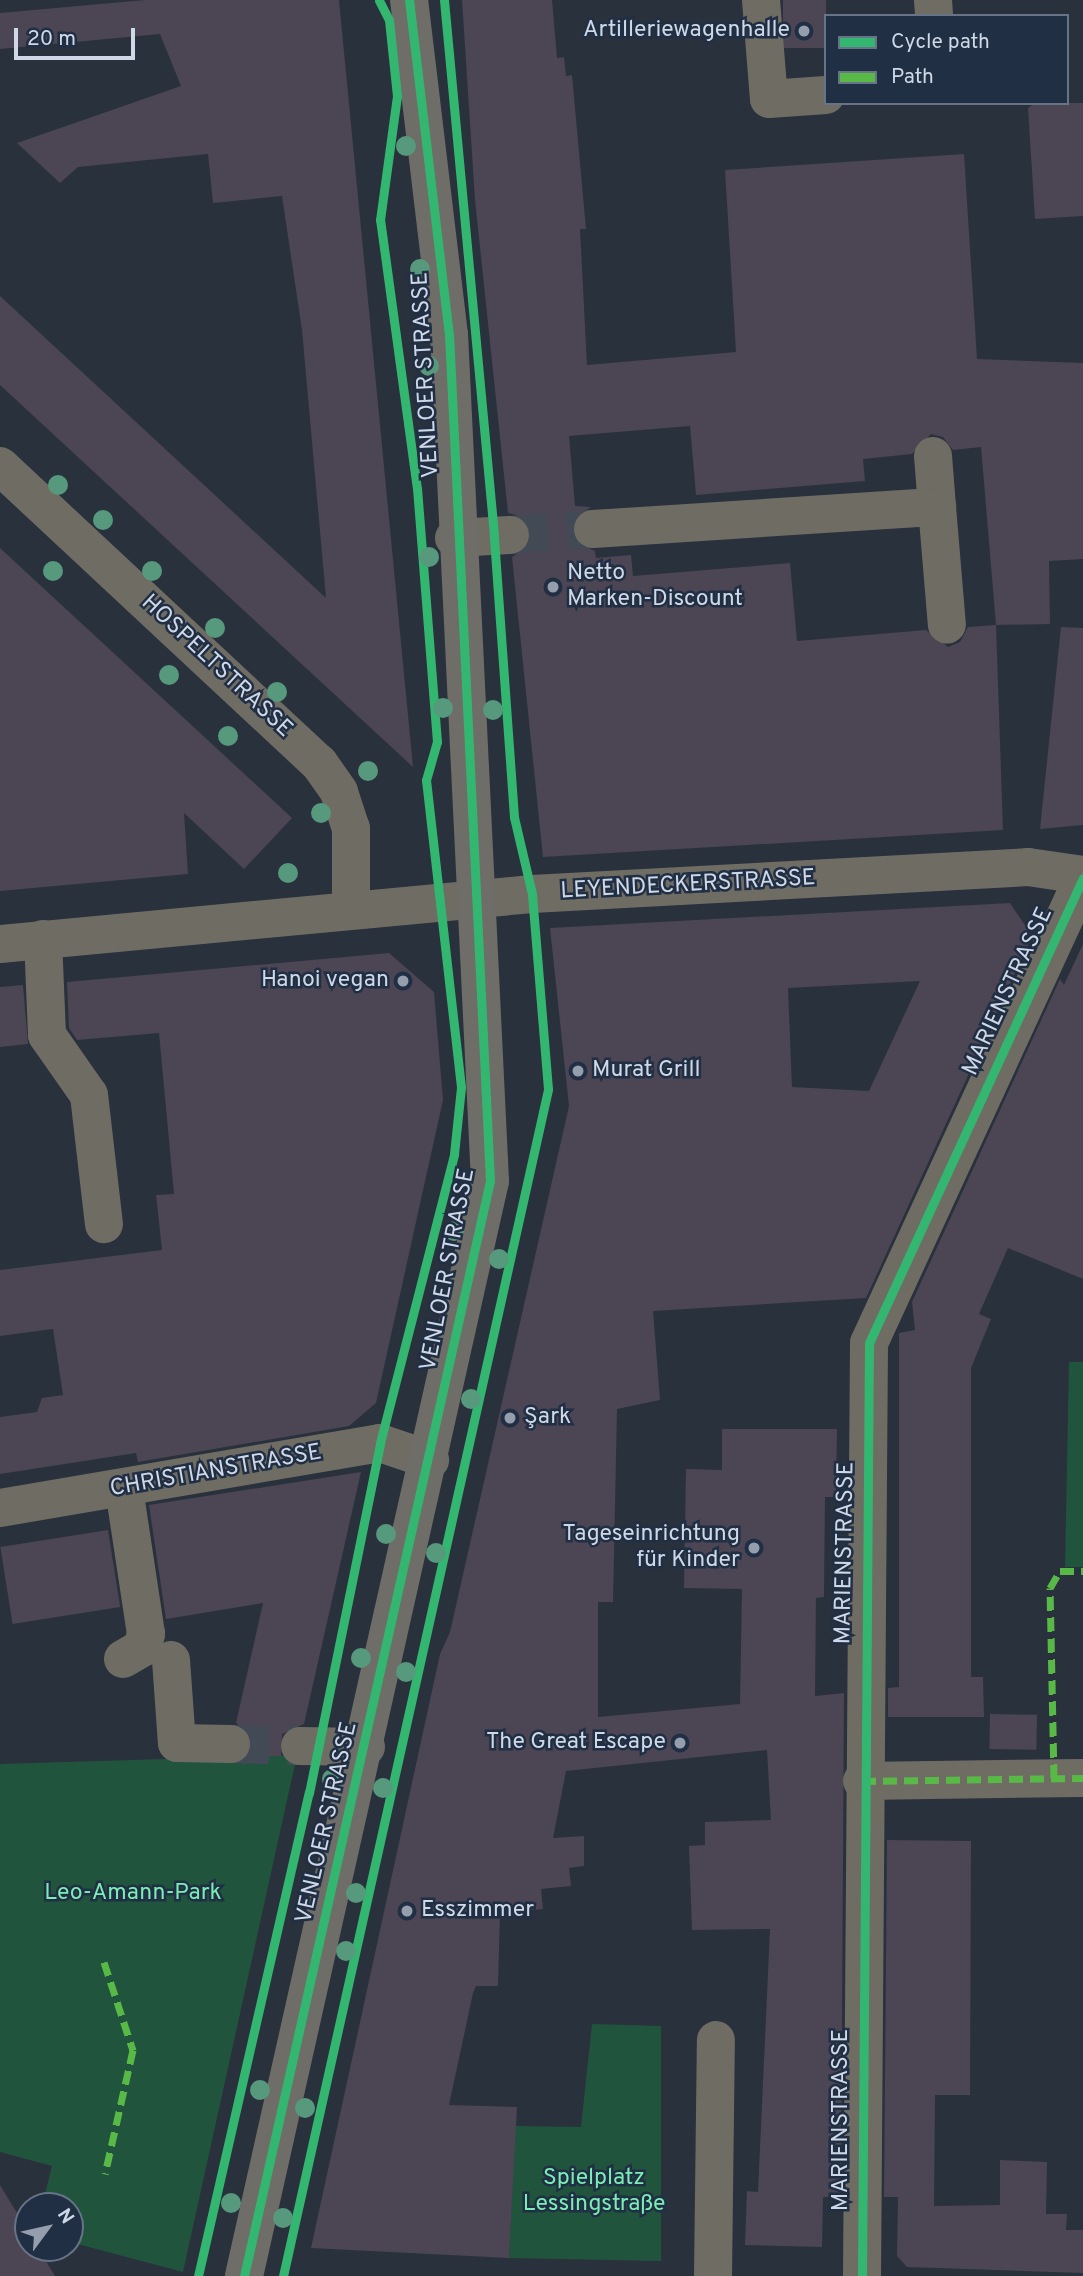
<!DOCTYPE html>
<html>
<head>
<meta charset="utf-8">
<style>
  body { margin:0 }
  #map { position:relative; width:1083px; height:2276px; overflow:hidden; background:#29313d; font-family:Overpass,sans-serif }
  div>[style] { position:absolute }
  .green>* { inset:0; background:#21543d }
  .building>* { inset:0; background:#4b4554; transform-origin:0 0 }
  .minor-tunnel>* { height:38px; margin-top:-19px; transform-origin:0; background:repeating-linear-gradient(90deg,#424a56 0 38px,transparent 0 57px) }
  .minor>* { height:38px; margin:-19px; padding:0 19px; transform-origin:19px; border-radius:19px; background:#6f6c64 }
  .major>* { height:38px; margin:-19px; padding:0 19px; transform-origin:19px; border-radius:19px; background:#6e6d68 }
  .quiet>* { height:7px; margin-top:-3.5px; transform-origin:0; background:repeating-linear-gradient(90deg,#58b947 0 14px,transparent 0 21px) }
  .cycleway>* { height:9px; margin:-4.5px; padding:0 4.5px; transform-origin:4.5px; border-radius:4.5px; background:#33b770 }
  .trees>* { width:20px; height:20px; margin:-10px; border-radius:50%; background:#56997d }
  .dots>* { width:19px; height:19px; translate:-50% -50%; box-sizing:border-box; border:4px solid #212f45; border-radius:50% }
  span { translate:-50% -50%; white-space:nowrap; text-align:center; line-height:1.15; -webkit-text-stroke:5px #212f45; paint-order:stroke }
  .poi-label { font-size:23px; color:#cfd8e7 }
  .right { translate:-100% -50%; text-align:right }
  .left { translate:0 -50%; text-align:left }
  .street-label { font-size:23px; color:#cfd8e7 }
  .park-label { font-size:23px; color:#7aeeb2 }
  .legend { position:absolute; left:824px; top:14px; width:245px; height:91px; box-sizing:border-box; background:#212f45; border:2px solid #677386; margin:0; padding:9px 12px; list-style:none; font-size:21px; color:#cfd8e7 }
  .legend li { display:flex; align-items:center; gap:14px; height:35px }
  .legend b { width:35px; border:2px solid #677386 }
  .north { position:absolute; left:14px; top:2192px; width:70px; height:70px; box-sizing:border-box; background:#212f45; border:2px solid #677386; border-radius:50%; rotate:57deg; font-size:19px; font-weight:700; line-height:28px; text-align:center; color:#cfd8e7 }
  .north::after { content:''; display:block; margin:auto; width:24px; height:32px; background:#959eac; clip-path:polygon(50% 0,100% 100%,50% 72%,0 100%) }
  .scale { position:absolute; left:14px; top:28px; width:121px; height:32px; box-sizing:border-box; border:4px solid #cfd8e7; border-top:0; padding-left:9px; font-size:21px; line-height:24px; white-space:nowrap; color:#cfd8e7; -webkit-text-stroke:5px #212f45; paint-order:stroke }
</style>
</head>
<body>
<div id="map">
  <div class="green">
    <i style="clip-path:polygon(1069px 1362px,1083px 1362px,1083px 1567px,1065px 1567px)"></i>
    <i style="clip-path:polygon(297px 1755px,183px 2272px,70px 2242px,70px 2206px,42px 2206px,52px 2166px,0 2152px,0 1764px)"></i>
    <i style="clip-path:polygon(592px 2024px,661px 2026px,661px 2261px,509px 2258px,515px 2126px,581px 2127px)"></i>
  </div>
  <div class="building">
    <i style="clip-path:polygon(145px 0,339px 0,413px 767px,0 385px,0 296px,326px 598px,302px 330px,282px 196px,213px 203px,208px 154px,78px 167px,60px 183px,17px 143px,181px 86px,160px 34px,0 49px,0 13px)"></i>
    <i style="clip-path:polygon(evenodd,462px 0,552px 0,557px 58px,564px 57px,566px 76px,572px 75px,586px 229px,580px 229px,587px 365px,736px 352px,725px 170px,964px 154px,977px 359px,1083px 363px,1083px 559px,1049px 561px,1050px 624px,996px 625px,1003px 830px,543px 857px,512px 557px,529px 545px,532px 533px,520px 516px,508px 513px,475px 200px,462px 0,690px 426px,696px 495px,865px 481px,863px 459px,912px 454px,931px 434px,943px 437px,953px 450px,981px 447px,996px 625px,968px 627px,960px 642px,948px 647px,926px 630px,797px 641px,790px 563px,633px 576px,631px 555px,596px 558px,595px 551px,575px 542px,573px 520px,591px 507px,575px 506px,569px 436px,690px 426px)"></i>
    <i style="left:783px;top:0;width:43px;height:48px"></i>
    <i style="clip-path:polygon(1035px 103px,1083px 103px,1083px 216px,1035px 219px,1028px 108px)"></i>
    <i style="clip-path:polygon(0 548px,292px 818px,244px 869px,184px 813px,188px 874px,0 891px)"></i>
    <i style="clip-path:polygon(1061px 627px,1083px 628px,1083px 825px,1040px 829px)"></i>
    <i style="clip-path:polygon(evenodd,1010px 903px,1032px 936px,866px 1298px,653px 1311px,660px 1400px,617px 1409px,613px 1602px,598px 1602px,598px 1717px,740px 1704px,742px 1589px,684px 1588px,686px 1469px,722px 1470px,722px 1429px,837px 1429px,836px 1497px,825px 1497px,824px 1597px,816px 1598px,815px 1696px,844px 1693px,841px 2197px,823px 2197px,822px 2247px,745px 2245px,747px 2191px,758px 2192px,770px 1929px,692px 1930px,689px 1846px,705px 1845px,705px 1822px,771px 1820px,767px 1750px,566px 1771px,553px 1838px,584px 1836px,584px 1866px,569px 1868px,571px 1886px,541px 1889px,543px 1909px,500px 1913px,498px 1986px,476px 1986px,473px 1993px,449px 2105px,517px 2107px,509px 2258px,311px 2248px,440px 1654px,450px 1632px,569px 1106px,550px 928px,1010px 903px,920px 981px,869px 1091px,792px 1087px,788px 988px,920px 981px)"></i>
    <i style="clip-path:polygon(1083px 944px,1083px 1279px,1008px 1248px,979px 1314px,991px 1319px,971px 1368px,971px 1677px,983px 1677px,984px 1717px,888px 1717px,888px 1688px,899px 1687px,899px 1333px,915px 1330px,912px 1302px,1060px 979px,1064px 985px)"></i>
    <i style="clip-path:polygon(389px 953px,434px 992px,443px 1100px,376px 1403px,349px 1426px,138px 1462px,136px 1453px,0 1474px,0 1417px,37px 1412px,42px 1398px,63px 1395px,53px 1329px,0 1336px,0 1270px,162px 1250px,156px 1195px,174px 1194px,159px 1033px,77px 1040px,69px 1028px,67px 982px)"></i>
    <i style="clip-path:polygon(23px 985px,28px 1044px,0 1047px,0 987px)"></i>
    <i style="clip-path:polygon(361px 1472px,304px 1724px,282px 1734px,281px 1756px,248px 1757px,250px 1734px,236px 1723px,263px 1603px,166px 1619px,149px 1505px)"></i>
    <i style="left:108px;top:1530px;width:78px;height:109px;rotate:81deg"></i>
    <i style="left:990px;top:1714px;width:47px;height:35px;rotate:1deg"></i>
    <i style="clip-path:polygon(887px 1840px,971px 1841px,970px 2095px,935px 2095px,934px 2206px,1000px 2205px,1000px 2160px,1047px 2162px,1046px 2214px,1067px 2214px,1066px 2230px,1083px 2230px,1083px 2273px,907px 2267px,897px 2256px,898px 2197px,884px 2197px)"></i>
    <i style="clip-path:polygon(0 2185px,28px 2231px,28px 2248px,38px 2248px,55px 2276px,0 2276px)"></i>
  </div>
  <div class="minor-tunnel">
    <i style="left:510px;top:535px;width:83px;rotate:-4.1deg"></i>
    <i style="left:231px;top:1744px;width:69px;rotate:1.7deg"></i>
  </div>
  <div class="minor">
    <i style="left:761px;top:0;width:99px;rotate:85.4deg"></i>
    <i style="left:769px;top:99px;width:57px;rotate:-4deg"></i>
    <i style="left:933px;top:0;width:16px;rotate:86deg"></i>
    <i style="left:933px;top:456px;width:51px;rotate:85.5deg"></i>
    <i style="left:0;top:466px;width:436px;rotate:43deg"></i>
    <i style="left:319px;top:763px;width:35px;rotate:55deg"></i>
    <i style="left:339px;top:792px;width:38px;rotate:72deg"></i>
    <i style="left:351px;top:828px;width:81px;rotate:90deg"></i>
    <i style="left:593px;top:529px;width:345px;rotate:-3.7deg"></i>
    <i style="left:937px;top:507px;width:118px;rotate:85.2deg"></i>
    <i style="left:454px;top:538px;width:56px;rotate:-3.1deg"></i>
    <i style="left:43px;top:939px;width:96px;rotate:87.6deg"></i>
    <i style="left:47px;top:1035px;width:73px;rotate:55deg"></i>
    <i style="left:89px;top:1095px;width:130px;rotate:83.4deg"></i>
    <i style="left:0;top:944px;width:534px;rotate:-5.37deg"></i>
    <i style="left:532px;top:894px;width:497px;rotate:-3.1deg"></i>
    <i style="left:1028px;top:867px;width:56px;rotate:8.3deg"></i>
    <i style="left:0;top:1508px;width:386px;rotate:-9.7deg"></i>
    <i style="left:380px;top:1443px;width:53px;rotate:18.8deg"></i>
    <i style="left:123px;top:1659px;width:22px;rotate:-30deg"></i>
    <i style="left:142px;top:1648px;width:15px;rotate:-74deg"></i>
    <i style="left:146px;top:1634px;width:148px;rotate:-98.6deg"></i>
    <i style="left:171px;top:1660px;width:83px;rotate:85.9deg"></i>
    <i style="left:177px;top:1743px;width:54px;rotate:1.1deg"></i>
    <i style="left:300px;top:1746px;width:66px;rotate:0.9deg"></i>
    <i style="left:862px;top:1781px;width:221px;rotate:-0.8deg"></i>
    <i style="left:713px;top:2276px;width:236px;rotate:-89.3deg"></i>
    <i style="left:862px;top:2276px;width:933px;rotate:-89.57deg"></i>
    <i style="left:869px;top:1343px;width:512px;rotate:-65.29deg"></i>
  </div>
  <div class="major">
    <i style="left:244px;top:2276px;width:1122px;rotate:-77.34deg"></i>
    <i style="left:490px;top:1181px;width:847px;rotate:-92.77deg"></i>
    <i style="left:449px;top:335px;width:337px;rotate:-96.8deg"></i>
  </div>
  <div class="quiet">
    <i style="left:1054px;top:1778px;width:190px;rotate:-91.2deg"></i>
    <i style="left:1050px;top:1588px;width:20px;rotate:-60deg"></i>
    <i style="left:1060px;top:1571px;width:23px"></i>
    <i style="left:862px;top:1781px;width:221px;rotate:-0.8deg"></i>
    <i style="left:104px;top:1962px;width:93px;rotate:71.8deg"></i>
    <i style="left:133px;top:2050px;width:127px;rotate:102.7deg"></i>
  </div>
  <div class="cycleway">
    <i style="left:198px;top:2276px;width:496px;rotate:-77.1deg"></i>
    <i style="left:309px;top:1793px;width:357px;rotate:-78.5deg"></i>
    <i style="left:380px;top:1443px;width:298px;rotate:-75.6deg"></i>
    <i style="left:454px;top:1154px;width:67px;rotate:-84deg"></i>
    <i style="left:461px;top:1087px;width:309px;rotate:-96.5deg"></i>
    <i style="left:426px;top:780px;width:40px;rotate:-74deg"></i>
    <i style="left:437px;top:742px;width:254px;rotate:-94.5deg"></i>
    <i style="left:417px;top:489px;width:272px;rotate:-97.8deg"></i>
    <i style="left:380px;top:220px;width:125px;rotate:-82.2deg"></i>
    <i style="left:397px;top:96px;width:76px;rotate:-96deg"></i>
    <i style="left:389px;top:20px;width:22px;rotate:-117deg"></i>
    <i style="left:244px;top:2276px;width:1122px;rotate:-77.34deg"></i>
    <i style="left:490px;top:1181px;width:847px;rotate:-92.77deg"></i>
    <i style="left:449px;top:335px;width:337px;rotate:-96.8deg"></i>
    <i style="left:283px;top:2276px;width:1216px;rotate:-77.41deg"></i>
    <i style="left:548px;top:1089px;width:196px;rotate:-94.7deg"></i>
    <i style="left:532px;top:894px;width:79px;rotate:-103.2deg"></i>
    <i style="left:514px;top:817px;width:283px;rotate:-94.1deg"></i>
    <i style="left:494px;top:535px;width:537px;rotate:-95.34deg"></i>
    <i style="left:862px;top:2276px;width:933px;rotate:-89.57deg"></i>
    <i style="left:869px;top:1343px;width:512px;rotate:-65.29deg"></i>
  </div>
  <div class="trees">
    <i style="left:406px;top:146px"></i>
    <i style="left:420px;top:269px"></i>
    <i style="left:429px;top:366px"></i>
    <i style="left:58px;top:485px"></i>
    <i style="left:103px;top:520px"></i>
    <i style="left:429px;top:557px"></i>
    <i style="left:53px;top:571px"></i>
    <i style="left:152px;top:571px"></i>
    <i style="left:215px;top:628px"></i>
    <i style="left:169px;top:675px"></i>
    <i style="left:277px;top:692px"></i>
    <i style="left:443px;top:708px"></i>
    <i style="left:493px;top:710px"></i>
    <i style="left:228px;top:736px"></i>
    <i style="left:368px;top:771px"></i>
    <i style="left:321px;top:813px"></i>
    <i style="left:288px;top:873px"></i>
    <i style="left:454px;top:1231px"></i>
    <i style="left:499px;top:1259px"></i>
    <i style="left:471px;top:1399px"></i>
    <i style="left:386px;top:1534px"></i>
    <i style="left:436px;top:1553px"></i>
    <i style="left:361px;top:1658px"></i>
    <i style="left:406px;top:1672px"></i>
    <i style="left:332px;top:1779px"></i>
    <i style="left:383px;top:1788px"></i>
    <i style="left:356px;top:1893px"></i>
    <i style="left:346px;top:1951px"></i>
    <i style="left:260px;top:2090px"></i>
    <i style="left:305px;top:2108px"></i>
    <i style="left:231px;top:2203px"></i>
    <i style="left:283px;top:2218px"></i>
  </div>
  <div class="dots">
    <i style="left:804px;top:31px;background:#959eac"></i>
    <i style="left:553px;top:587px;background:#959eac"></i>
    <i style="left:403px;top:981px;background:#959eac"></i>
    <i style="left:578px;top:1071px;background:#959eac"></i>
    <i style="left:510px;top:1418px;background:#959eac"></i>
    <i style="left:754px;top:1548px;background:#959eac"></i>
    <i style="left:680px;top:1743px;background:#959eac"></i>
    <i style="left:407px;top:1911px;background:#959eac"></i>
  </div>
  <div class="poi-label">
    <span class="right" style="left:790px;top:31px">Artilleriewagenhalle</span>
    <span class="left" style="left:567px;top:587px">Netto<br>Marken-Discount</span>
    <span class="right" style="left:389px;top:981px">Hanoi vegan</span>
    <span class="left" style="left:592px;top:1071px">Murat Grill</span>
    <span class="left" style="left:524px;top:1418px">Şark</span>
    <span class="right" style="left:740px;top:1548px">Tageseinrichtung<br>für Kinder</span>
    <span class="right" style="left:666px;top:1743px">The Great Escape</span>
    <span class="left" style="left:421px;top:1911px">Esszimmer</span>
  </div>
  <div class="street-label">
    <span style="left:427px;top:375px;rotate:-93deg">VENLOER STRASSE</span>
    <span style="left:216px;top:667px;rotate:43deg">HOSPELTSTRASSE</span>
    <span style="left:688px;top:886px;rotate:-3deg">LEYENDECKERSTRASSE</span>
    <span style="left:1009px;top:992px;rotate:-65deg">MARIENSTRASSE</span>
    <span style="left:449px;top:1270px;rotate:-79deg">VENLOER STRASSE</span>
    <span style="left:216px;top:1472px;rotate:-10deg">CHRISTIANSTRASSE</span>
    <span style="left:846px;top:1553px;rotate:-89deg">MARIENSTRASSE</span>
    <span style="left:328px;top:1823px;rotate:-77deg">VENLOER STRASSE</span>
    <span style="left:842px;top:2120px;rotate:-90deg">MARIENSTRASSE</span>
  </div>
  <div class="park-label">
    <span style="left:133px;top:1894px">Leo-Amann-Park</span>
    <span style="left:594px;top:2192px">Spielplatz<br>Lessingstraße</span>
  </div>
  <ul class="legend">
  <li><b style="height:9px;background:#33b770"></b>Cycle path</li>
  <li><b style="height:9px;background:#58b947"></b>Path</li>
  </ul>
  <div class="north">N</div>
  <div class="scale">20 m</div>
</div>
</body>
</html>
